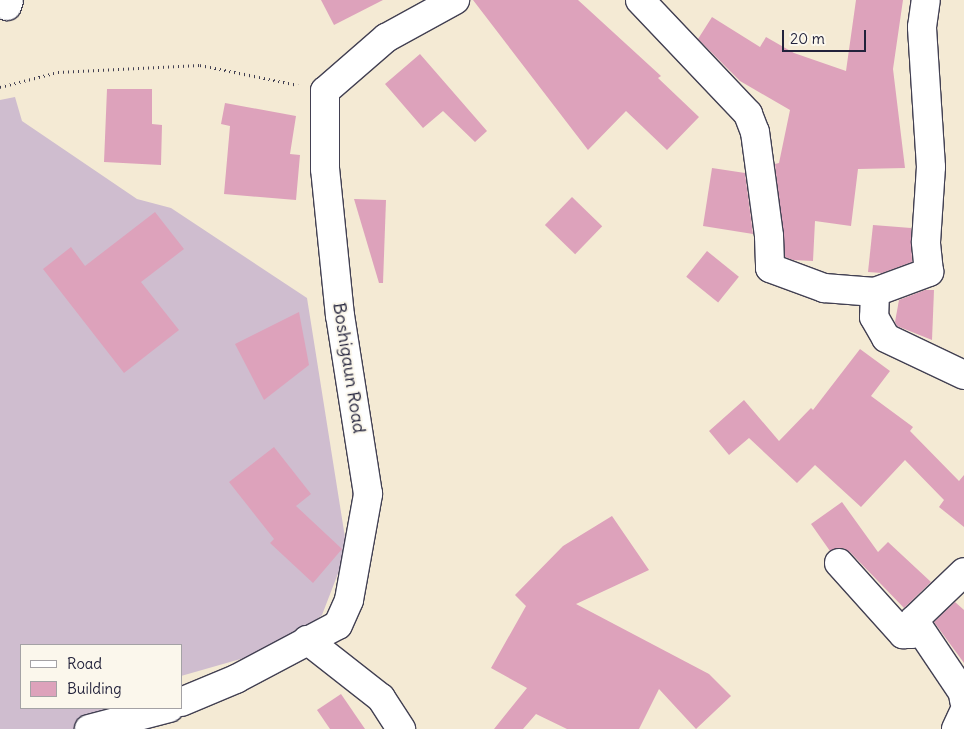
<!DOCTYPE html>
<html>
<head>
<meta charset="utf-8">
<style>
  body { margin:0 }
  #map { position:relative; width:964px; height:729px; overflow:hidden; background:#f4ead4; font-family:Delius,sans-serif }
  div>[style] { position:absolute }
  .industrial>* { inset:0; background:#cfbdcf }
  .building>* { inset:0; background:#dda2bb; transform-origin:0 0 }
  .path>* { height:3px; margin-top:-1.5px; transform-origin:0; background:repeating-linear-gradient(90deg,#424052 0 1px,transparent 0 5px) }
  .roads { filter:drop-shadow(1px 0 #424052) drop-shadow(-1px 0 #424052) drop-shadow(0 1px #424052) drop-shadow(0 -1px #424052) }
  .minor>* { height:28px; margin:-14px; padding:0 14px; transform-origin:14px; border-radius:14px; background:#fff }
  span { translate:-50% -50%; white-space:nowrap; text-align:center; line-height:1.15; -webkit-text-stroke:4px #fbf7ec; paint-order:stroke }
  .street-label { font-size:18px; color:#22223b }
  .legend { position:absolute; left:20px; top:644px; width:162px; height:65px; box-sizing:border-box; background:#fbf7ec; border:1px solid #a4a2a5; margin:0; padding:6px 9px; list-style:none; font-size:15px; color:#22223b }
  .legend li { display:flex; align-items:center; gap:10px; height:25px }
  .legend b { width:25px; border:1px solid #a4a2a5 }
  .scale { position:absolute; left:782px; top:30px; width:84px; height:22px; box-sizing:border-box; border:2px solid #22223b; border-top:0; padding-left:6px; font-size:15px; line-height:18px; white-space:nowrap; color:#22223b; -webkit-text-stroke:4px #fbf7ec; paint-order:stroke }
</style>
</head>
<body>
<div id="map">
  <div class="industrial">
    <i style="clip-path:polygon(15px 97px,22px 121px,137px 199px,171px 208px,307px 298px,347px 550px,322px 615px,297px 635px,251px 656px,181px 676px,181px 645px,21px 645px,21px 708px,117px 708px,78px 729px,0 729px,0 100px)"></i>
  </div>
  <div class="building">
    <i style="clip-path:polygon(321px 0,383px 0,334px 25px)"></i>
    <i style="clip-path:polygon(473px 0,578px 0,661px 76px,658px 78px,699px 117px,667px 150px,626px 111px,588px 150px)"></i>
    <i style="clip-path:polygon(856px 0,903px 0,893px 69px,905px 168px,858px 169px,851px 226px,815px 221px,813px 261px,793px 260px,785px 257px,775px 164px,779px 163px,790px 110px,740px 81px,698px 39px,712px 17px,760px 47px,766px 37px,794px 53px,846px 71px)"></i>
    <i style="clip-path:polygon(420px 54px,487px 131px,475px 142px,443px 111px,423px 128px,385px 84px)"></i>
    <i style="clip-path:polygon(107px 89px,152px 89px,152px 124px,162px 125px,161px 165px,104px 162px)"></i>
    <i style="clip-path:polygon(225px 103px,296px 116px,290px 154px,300px 155px,296px 200px,224px 194px,230px 126px,221px 124px)"></i>
    <i style="clip-path:polygon(712px 168px,745px 173px,753px 234px,703px 226px)"></i>
    <i style="left:572px;top:197px;width:42px;height:39px;rotate:44deg"></i>
    <i style="clip-path:polygon(354px 199px,386px 200px,383px 283px,379px 283px)"></i>
    <i style="clip-path:polygon(155px 212px,184px 249px,141px 282px,179px 330px,124px 373px,43px 269px,71px 247px,85px 266px)"></i>
    <i style="clip-path:polygon(873px 225px,911px 228px,912px 262px,882px 273px,868px 272px)"></i>
    <i style="left:707px;top:251px;width:41px;height:33px;rotate:39deg"></i>
    <i style="clip-path:polygon(925px 290px,934px 290px,932px 340px,897px 326px,895px 322px,899px 300px)"></i>
    <i style="clip-path:polygon(299px 312px,309px 365px,264px 400px,235px 344px)"></i>
    <i style="clip-path:polygon(860px 349px,890px 371px,871px 396px,913px 427px,910px 431px,959px 481px,964px 475px,964px 527px,939px 507px,944px 500px,905px 460px,861px 507px,815px 465px,797px 483px,749px 438px,729px 455px,709px 431px,744px 400px,779px 441px,811px 408px,813px 410px)"></i>
    <i style="clip-path:polygon(274px 447px,311px 494px,296px 506px,342px 549px,313px 583px,270px 543px,274px 539px,229px 482px)"></i>
    <i style="clip-path:polygon(842px 502px,878px 552px,888px 542px,931px 582px,904px 608px,850px 552px,843px 548px,830px 551px,811px 524px)"></i>
    <i style="clip-path:polygon(612px 516px,649px 570px,576px 604px,709px 674px,731px 696px,696px 729px,659px 689px,639px 729px,567px 729px,536px 714px,523px 729px,494px 729px,527px 688px,491px 668px,526px 606px,515px 595px,563px 546px)"></i>
    <i style="clip-path:polygon(955px 602px,964px 610px,964px 663px,934px 622px)"></i>
    <i style="clip-path:polygon(341px 694px,365px 729px,330px 729px,317px 710px)"></i>
  </div>
  <div class="path">
    <i style="left:0;top:87px;width:60px;rotate:-14.5deg"></i>
    <i style="left:58px;top:72px;width:142px;rotate:-2.8deg"></i>
    <i style="left:200px;top:65px;width:100px;rotate:11.5deg"></i>
  </div>
  <div class="roads">
    <div class="minor">
      <i style="left:640px;top:0;width:157px;rotate:46.5deg"></i>
      <i style="left:748px;top:114px;width:19px;rotate:69deg"></i>
      <i style="left:755px;top:132px;width:105px;rotate:82.3deg"></i>
      <i style="left:769px;top:236px;width:32px;rotate:88deg"></i>
      <i style="left:770px;top:268px;width:58px;rotate:20.3deg"></i>
      <i style="left:824px;top:288px;width:51px;rotate:4.5deg"></i>
      <i style="left:875px;top:292px;width:25px;rotate:92deg"></i>
      <i style="left:874px;top:317px;width:24px;rotate:60deg"></i>
      <i style="left:886px;top:338px;width:86px;rotate:25.4deg"></i>
      <i style="left:7px;top:6px;width:6px;rotate:-72deg"></i>
      <i style="left:875px;top:292px;width:58px;rotate:-20.3deg"></i>
      <i style="left:929px;top:272px;width:30px;rotate:-96deg"></i>
      <i style="left:926px;top:242px;width:75px;rotate:-86.2deg"></i>
      <i style="left:931px;top:167px;width:140px;rotate:-93.7deg"></i>
      <i style="left:922px;top:27px;width:27px;rotate:-82deg"></i>
      <i style="left:839px;top:563px;width:96px;rotate:48deg"></i>
      <i style="left:903px;top:634px;width:8px"></i>
      <i style="left:911px;top:634px;width:14px;rotate:-78deg"></i>
      <i style="left:914px;top:620px;width:88px;rotate:56.1deg"></i>
      <i style="left:963px;top:693px;width:7px;rotate:82deg"></i>
      <i style="left:914px;top:620px;width:69px;rotate:-43.8deg"></i>
      <i style="left:307px;top:640px;width:94px;rotate:38.1deg"></i>
      <i style="left:381px;top:698px;width:37px;rotate:57deg"></i>
      <i style="left:181px;top:702px;width:60px;rotate:-22.7deg"></i>
      <i style="left:236px;top:679px;width:115px;rotate:-27.9deg"></i>
      <i style="left:338px;top:625px;width:27px;rotate:-66deg"></i>
      <i style="left:349px;top:600px;width:108px;rotate:-79.8deg"></i>
      <i style="left:368px;top:494px;width:180px;rotate:-98.9deg"></i>
      <i style="left:340px;top:316px;width:148px;rotate:-95.8deg"></i>
      <i style="left:325px;top:169px;width:78px;rotate:-90deg"></i>
      <i style="left:325px;top:91px;width:81px;rotate:-41deg"></i>
      <i style="left:386px;top:38px;width:79px;rotate:-28.8deg"></i>
      <i style="left:89px;top:729px;width:83px;rotate:-14.7deg"></i>
      <i style="left:956px;top:729px;width:19px;rotate:-65deg"></i>
    </div>
  </div>
  <div class="street-label">
    <span style="left:349px;top:368px;rotate:81deg">Boshigaun Road</span>
  </div>
  <ul class="legend">
  <li><b style="height:6px;background:#fff"></b>Road</li>
  <li><b style="height:14px;background:#dda2bb"></b>Building</li>
  </ul>
  <div class="scale">20 m</div>
</div>
</body>
</html>
